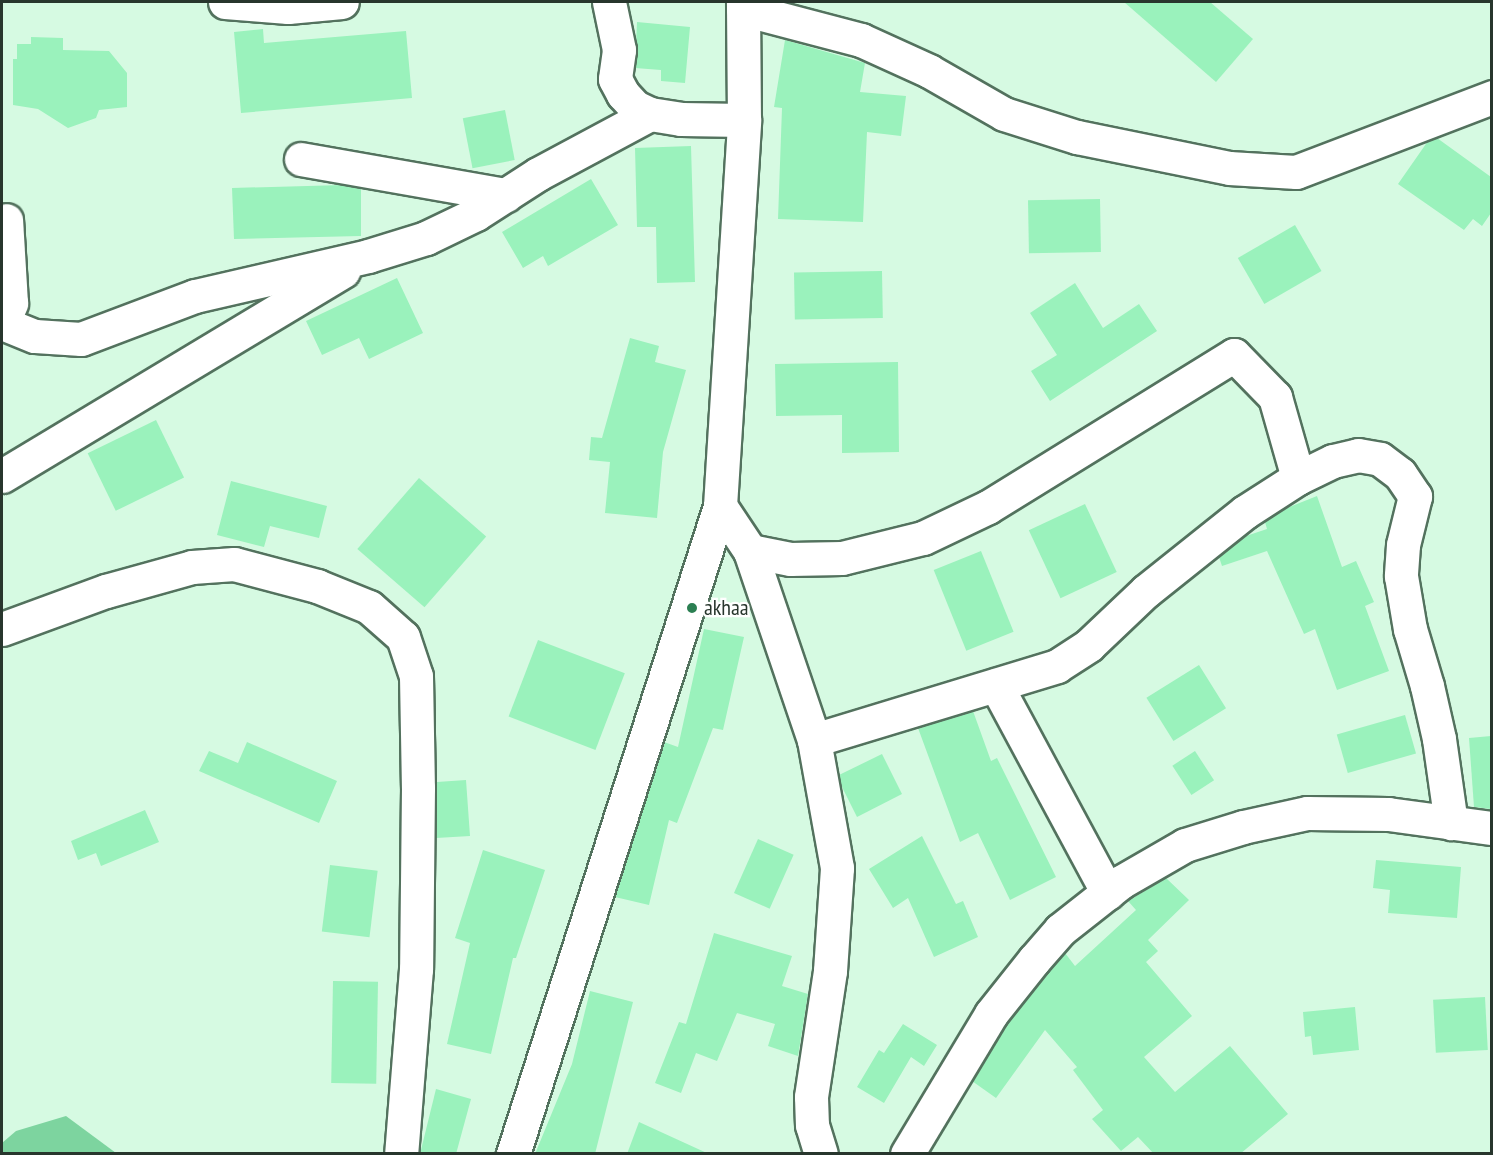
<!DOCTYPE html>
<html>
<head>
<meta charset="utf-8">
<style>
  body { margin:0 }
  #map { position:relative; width:1493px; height:1155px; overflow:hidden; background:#d6fae2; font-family:"PT Sans Narrow",sans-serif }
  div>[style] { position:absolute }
  .forest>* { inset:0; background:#7dd49f }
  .building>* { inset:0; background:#9af2bc; transform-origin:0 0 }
  .roads { filter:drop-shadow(2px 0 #53725e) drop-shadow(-2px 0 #53725e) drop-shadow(0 2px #53725e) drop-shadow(0 -2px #53725e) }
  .minor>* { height:33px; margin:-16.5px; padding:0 16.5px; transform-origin:16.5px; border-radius:16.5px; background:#fff }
  .dots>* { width:16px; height:16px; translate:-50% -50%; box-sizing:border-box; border:3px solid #fff; border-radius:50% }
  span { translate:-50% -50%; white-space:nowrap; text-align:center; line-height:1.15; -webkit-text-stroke:4.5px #fff; paint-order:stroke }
  .poi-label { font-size:22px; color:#28362d }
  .left { translate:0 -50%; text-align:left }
  .frame { position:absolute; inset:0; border:3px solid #28362d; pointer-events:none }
</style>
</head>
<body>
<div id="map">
  <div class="forest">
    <i style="clip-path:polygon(66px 1116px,116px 1153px,2px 1153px,2px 1143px,16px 1131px)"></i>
  </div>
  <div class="building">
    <i style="clip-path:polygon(1124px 2px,1210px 2px,1253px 39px,1216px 82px)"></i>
    <i style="clip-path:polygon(637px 22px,690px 27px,685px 83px,661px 81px,661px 70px,635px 68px)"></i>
    <i style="clip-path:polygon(263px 29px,264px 43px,406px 31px,412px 98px,241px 113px,234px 32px)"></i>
    <i style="clip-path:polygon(31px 37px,63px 38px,63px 50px,109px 51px,127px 73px,127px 107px,99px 110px,96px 118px,68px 128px,38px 109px,13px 105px,13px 59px,17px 59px,17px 44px,31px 44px)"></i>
    <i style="clip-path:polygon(785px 40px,865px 63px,860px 92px,906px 96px,901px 136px,867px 132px,863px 222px,778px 219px,782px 108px,774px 107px)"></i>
    <i style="left:505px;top:110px;width:51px;height:43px;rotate:79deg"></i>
    <i style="clip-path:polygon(1437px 138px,1491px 177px,1491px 213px,1482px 226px,1473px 219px,1464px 230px,1398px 184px,1428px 141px)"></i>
    <i style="clip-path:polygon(691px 146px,695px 282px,657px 283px,656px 227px,637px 227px,635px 148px)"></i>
    <i style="clip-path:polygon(591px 179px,618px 225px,548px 266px,543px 256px,523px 268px,502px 232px)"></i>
    <i style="clip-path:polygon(343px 185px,361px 189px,361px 236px,234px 239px,232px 188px)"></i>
    <i style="left:1100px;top:199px;width:53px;height:72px;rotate:89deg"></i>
    <i style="left:1295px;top:225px;width:53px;height:66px;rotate:60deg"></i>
    <i style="left:882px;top:271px;width:47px;height:88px;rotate:89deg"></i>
    <i style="clip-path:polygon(397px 278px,423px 333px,369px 359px,359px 338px,322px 355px,306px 321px)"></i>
    <i style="clip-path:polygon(1075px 283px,1103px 328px,1139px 304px,1157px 331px,1050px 401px,1031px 371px,1057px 355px,1030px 313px)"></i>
    <i style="clip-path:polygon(630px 338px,659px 346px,655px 362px,686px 370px,663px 452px,657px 518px,605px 513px,610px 462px,589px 460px,591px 437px,602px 438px)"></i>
    <i style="clip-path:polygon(898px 362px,899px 452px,842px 453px,842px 415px,776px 416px,775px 364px)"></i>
    <i style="left:156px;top:420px;width:64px;height:76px;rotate:64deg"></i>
    <i style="left:419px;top:478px;width:89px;height:94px;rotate:41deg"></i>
    <i style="clip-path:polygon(231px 481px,327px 506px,319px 538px,270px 526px,264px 547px,217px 535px)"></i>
    <i style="clip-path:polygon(1317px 496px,1342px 567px,1356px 561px,1374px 602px,1365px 606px,1389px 671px,1337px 690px,1315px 629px,1304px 634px,1267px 551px,1222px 566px,1219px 557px,1243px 537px,1267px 529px,1265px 522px,1287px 508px)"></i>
    <i style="left:1085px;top:504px;width:75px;height:62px;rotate:65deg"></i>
    <i style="left:981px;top:551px;width:87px;height:51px;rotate:68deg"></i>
    <i style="clip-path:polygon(704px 629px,744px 637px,723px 730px,713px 728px,677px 823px,669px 820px,649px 905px,615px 897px,664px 742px,678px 747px)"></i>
    <i style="left:538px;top:640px;width:93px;height:82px;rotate:21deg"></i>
    <i style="left:1199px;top:665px;width:51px;height:62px;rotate:58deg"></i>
    <i style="clip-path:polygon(973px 711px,991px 761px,997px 758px,1056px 877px,1010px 900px,978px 833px,960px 842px,918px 728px)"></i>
    <i style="left:1405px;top:715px;width:40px;height:71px;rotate:74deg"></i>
    <i style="clip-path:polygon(1491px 736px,1491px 809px,1474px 807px,1469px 738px)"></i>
    <i style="clip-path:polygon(247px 742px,337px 781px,319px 823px,199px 771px,209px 751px,238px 763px)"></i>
    <i style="left:1195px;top:751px;width:35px;height:27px;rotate:57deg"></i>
    <i style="clip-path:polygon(882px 754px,902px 794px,857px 817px,841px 785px,839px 775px)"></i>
    <i style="clip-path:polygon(466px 780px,470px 836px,436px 838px,437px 782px)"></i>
    <i style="clip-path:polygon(145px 810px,159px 842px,101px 866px,96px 853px,78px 860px,71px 841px)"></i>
    <i style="clip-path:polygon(922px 836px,956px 904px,963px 901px,978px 937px,934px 957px,908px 898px,893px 908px,869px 869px)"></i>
    <i style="left:758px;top:839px;width:39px;height:59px;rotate:24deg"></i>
    <i style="clip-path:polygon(483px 850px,545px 870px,516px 958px,513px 958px,491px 1054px,447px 1044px,470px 943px,455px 938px)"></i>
    <i style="clip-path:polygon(1376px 860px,1461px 867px,1457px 918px,1388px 913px,1390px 890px,1373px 888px)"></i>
    <i style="left:330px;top:865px;width:48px;height:67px;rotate:7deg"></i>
    <i style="clip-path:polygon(1166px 878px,1189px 900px,1148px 940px,1158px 951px,1146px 962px,1192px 1016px,1144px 1057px,1175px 1092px,1230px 1046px,1288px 1114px,1240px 1154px,1154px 1154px,1138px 1137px,1121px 1151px,1092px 1119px,1103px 1110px,1073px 1070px,1077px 1067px,1045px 1030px,996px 1098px,972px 1081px,1006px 1025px,1065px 953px,1075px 966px,1136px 910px,1128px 901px)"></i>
    <i style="clip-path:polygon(714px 933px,792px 956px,782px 986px,808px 994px,798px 1056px,768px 1046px,775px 1024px,737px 1013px,717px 1061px,696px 1053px,681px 1093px,655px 1083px,679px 1022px,686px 1024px)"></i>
    <i style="left:333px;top:981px;width:45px;height:102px;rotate:1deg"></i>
    <i style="clip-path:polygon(590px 991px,633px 1002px,595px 1154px,535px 1154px,572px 1064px)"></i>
    <i style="left:1485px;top:997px;width:53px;height:52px;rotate:87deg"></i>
    <i style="clip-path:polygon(1355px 1007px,1359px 1050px,1313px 1055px,1311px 1036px,1305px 1037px,1303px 1012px)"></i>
    <i style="clip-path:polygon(903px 1024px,937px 1045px,924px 1066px,911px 1057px,884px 1103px,857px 1087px,879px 1050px,884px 1053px)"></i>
    <i style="clip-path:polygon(436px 1089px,471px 1099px,456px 1154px,420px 1154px)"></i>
    <i style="clip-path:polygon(639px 1122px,709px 1154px,627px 1154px)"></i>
  </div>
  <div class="roads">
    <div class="minor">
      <i style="left:225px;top:2px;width:63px;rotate:4.5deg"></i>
      <i style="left:288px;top:7px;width:54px;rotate:-5.3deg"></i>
      <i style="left:609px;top:2px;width:49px;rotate:78.2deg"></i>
      <i style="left:619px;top:50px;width:29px;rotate:98deg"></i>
      <i style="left:615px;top:79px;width:17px;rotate:62deg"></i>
      <i style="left:623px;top:94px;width:18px;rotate:47deg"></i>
      <i style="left:635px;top:107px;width:17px;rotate:25deg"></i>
      <i style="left:650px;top:114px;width:31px;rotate:9deg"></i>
      <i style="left:681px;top:119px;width:63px;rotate:0.9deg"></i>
      <i style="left:743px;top:9px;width:122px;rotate:14.7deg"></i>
      <i style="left:861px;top:40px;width:75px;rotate:24.5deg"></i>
      <i style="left:929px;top:71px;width:86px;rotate:29.8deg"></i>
      <i style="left:1004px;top:114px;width:77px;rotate:17.5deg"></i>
      <i style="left:1077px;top:137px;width:155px;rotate:11.5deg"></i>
      <i style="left:1229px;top:168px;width:67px;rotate:3.4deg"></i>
      <i style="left:1296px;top:172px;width:210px;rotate:-20.9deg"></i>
      <i style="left:301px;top:159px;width:208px;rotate:10deg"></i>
      <i style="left:2px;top:323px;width:35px;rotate:22deg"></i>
      <i style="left:35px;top:336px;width:46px;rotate:3.7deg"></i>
      <i style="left:81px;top:339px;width:122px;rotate:-20.7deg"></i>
      <i style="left:195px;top:296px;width:178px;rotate:-13deg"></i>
      <i style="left:368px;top:256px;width:61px;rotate:-17.2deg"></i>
      <i style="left:426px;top:238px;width:55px;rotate:-25.6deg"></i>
      <i style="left:476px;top:214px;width:74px;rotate:-32.8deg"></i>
      <i style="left:538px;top:174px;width:127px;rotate:-28.2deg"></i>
      <i style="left:3px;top:323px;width:22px;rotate:-68deg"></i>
      <i style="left:11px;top:303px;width:83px;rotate:-93.4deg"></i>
      <i style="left:2px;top:476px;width:398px;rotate:-31deg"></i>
      <i style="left:720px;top:506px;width:54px;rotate:56.3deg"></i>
      <i style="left:750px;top:551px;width:200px;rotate:71.3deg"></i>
      <i style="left:814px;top:740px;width:130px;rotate:79.8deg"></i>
      <i style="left:837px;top:868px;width:103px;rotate:93.9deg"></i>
      <i style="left:830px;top:971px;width:127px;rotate:98.6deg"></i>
      <i style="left:811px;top:1097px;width:28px;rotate:88deg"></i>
      <i style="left:812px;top:1125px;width:30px;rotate:73deg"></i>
      <i style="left:750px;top:551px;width:41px;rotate:11.3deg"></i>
      <i style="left:790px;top:559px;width:52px;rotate:-1.1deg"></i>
      <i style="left:842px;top:558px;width:83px;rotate:-13.9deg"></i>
      <i style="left:923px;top:538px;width:72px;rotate:-25.5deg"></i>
      <i style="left:988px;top:507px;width:289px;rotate:-31.7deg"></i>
      <i style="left:1234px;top:355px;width:59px;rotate:45.7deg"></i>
      <i style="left:1275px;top:397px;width:84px;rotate:74.1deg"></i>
      <i style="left:2px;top:629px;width:111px;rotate:-20.1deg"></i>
      <i style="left:106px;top:591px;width:89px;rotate:-15.6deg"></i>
      <i style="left:192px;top:567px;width:42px;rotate:-4.1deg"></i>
      <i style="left:234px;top:564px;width:86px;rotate:14.8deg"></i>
      <i style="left:317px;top:586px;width:56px;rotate:22deg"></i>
      <i style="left:369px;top:607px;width:45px;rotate:41.4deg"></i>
      <i style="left:403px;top:637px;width:41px;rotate:71.6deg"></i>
      <i style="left:416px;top:676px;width:112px;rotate:89deg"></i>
      <i style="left:418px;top:788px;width:181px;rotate:90.6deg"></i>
      <i style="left:416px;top:969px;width:186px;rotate:94.6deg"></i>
      <i style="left:996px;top:685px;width:236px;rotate:61.7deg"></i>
      <i style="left:814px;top:740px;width:254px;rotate:-16.9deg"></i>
      <i style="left:1057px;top:666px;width:38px;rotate:-33deg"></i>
      <i style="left:1089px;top:645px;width:79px;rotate:-43.5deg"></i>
      <i style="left:1146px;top:591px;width:127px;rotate:-38.6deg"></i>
      <i style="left:1245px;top:512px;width:63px;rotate:-32.7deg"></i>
      <i style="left:1298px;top:478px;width:39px;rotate:-26deg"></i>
      <i style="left:1333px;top:461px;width:26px;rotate:-13deg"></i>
      <i style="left:1358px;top:455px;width:22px;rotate:10deg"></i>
      <i style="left:1380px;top:459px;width:25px;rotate:37deg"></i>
      <i style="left:1400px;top:474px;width:27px;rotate:56deg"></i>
      <i style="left:1415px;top:496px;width:50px;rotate:103.8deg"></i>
      <i style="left:1403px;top:545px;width:31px;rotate:94deg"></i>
      <i style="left:1401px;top:576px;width:54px;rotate:80.4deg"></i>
      <i style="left:1410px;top:629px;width:59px;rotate:73.4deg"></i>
      <i style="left:1427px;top:686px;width:54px;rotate:77.2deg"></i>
      <i style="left:1439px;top:739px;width:85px;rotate:81.9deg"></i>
      <i style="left:513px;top:1154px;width:680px;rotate:-72.28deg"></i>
      <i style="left:720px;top:506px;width:387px;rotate:-86.4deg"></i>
      <i style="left:744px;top:120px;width:118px;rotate:-90.5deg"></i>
      <i style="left:907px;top:1154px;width:163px;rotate:-59deg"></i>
      <i style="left:991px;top:1014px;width:69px;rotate:-51.5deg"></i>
      <i style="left:1034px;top:960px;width:40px;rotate:-49deg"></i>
      <i style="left:1060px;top:930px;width:78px;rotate:-38.2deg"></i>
      <i style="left:1121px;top:882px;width:74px;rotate:-30deg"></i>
      <i style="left:1185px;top:845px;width:61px;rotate:-17.2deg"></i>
      <i style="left:1243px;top:827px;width:66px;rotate:-12.3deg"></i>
      <i style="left:1307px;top:813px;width:81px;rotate:0.7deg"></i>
      <i style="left:1388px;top:814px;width:105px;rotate:7.7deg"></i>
    </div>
  </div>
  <div class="dots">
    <i style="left:692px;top:608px;background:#2b7f52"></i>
  </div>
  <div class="poi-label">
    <span class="left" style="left:704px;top:608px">akhaa</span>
  </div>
  <div class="frame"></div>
</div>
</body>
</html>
